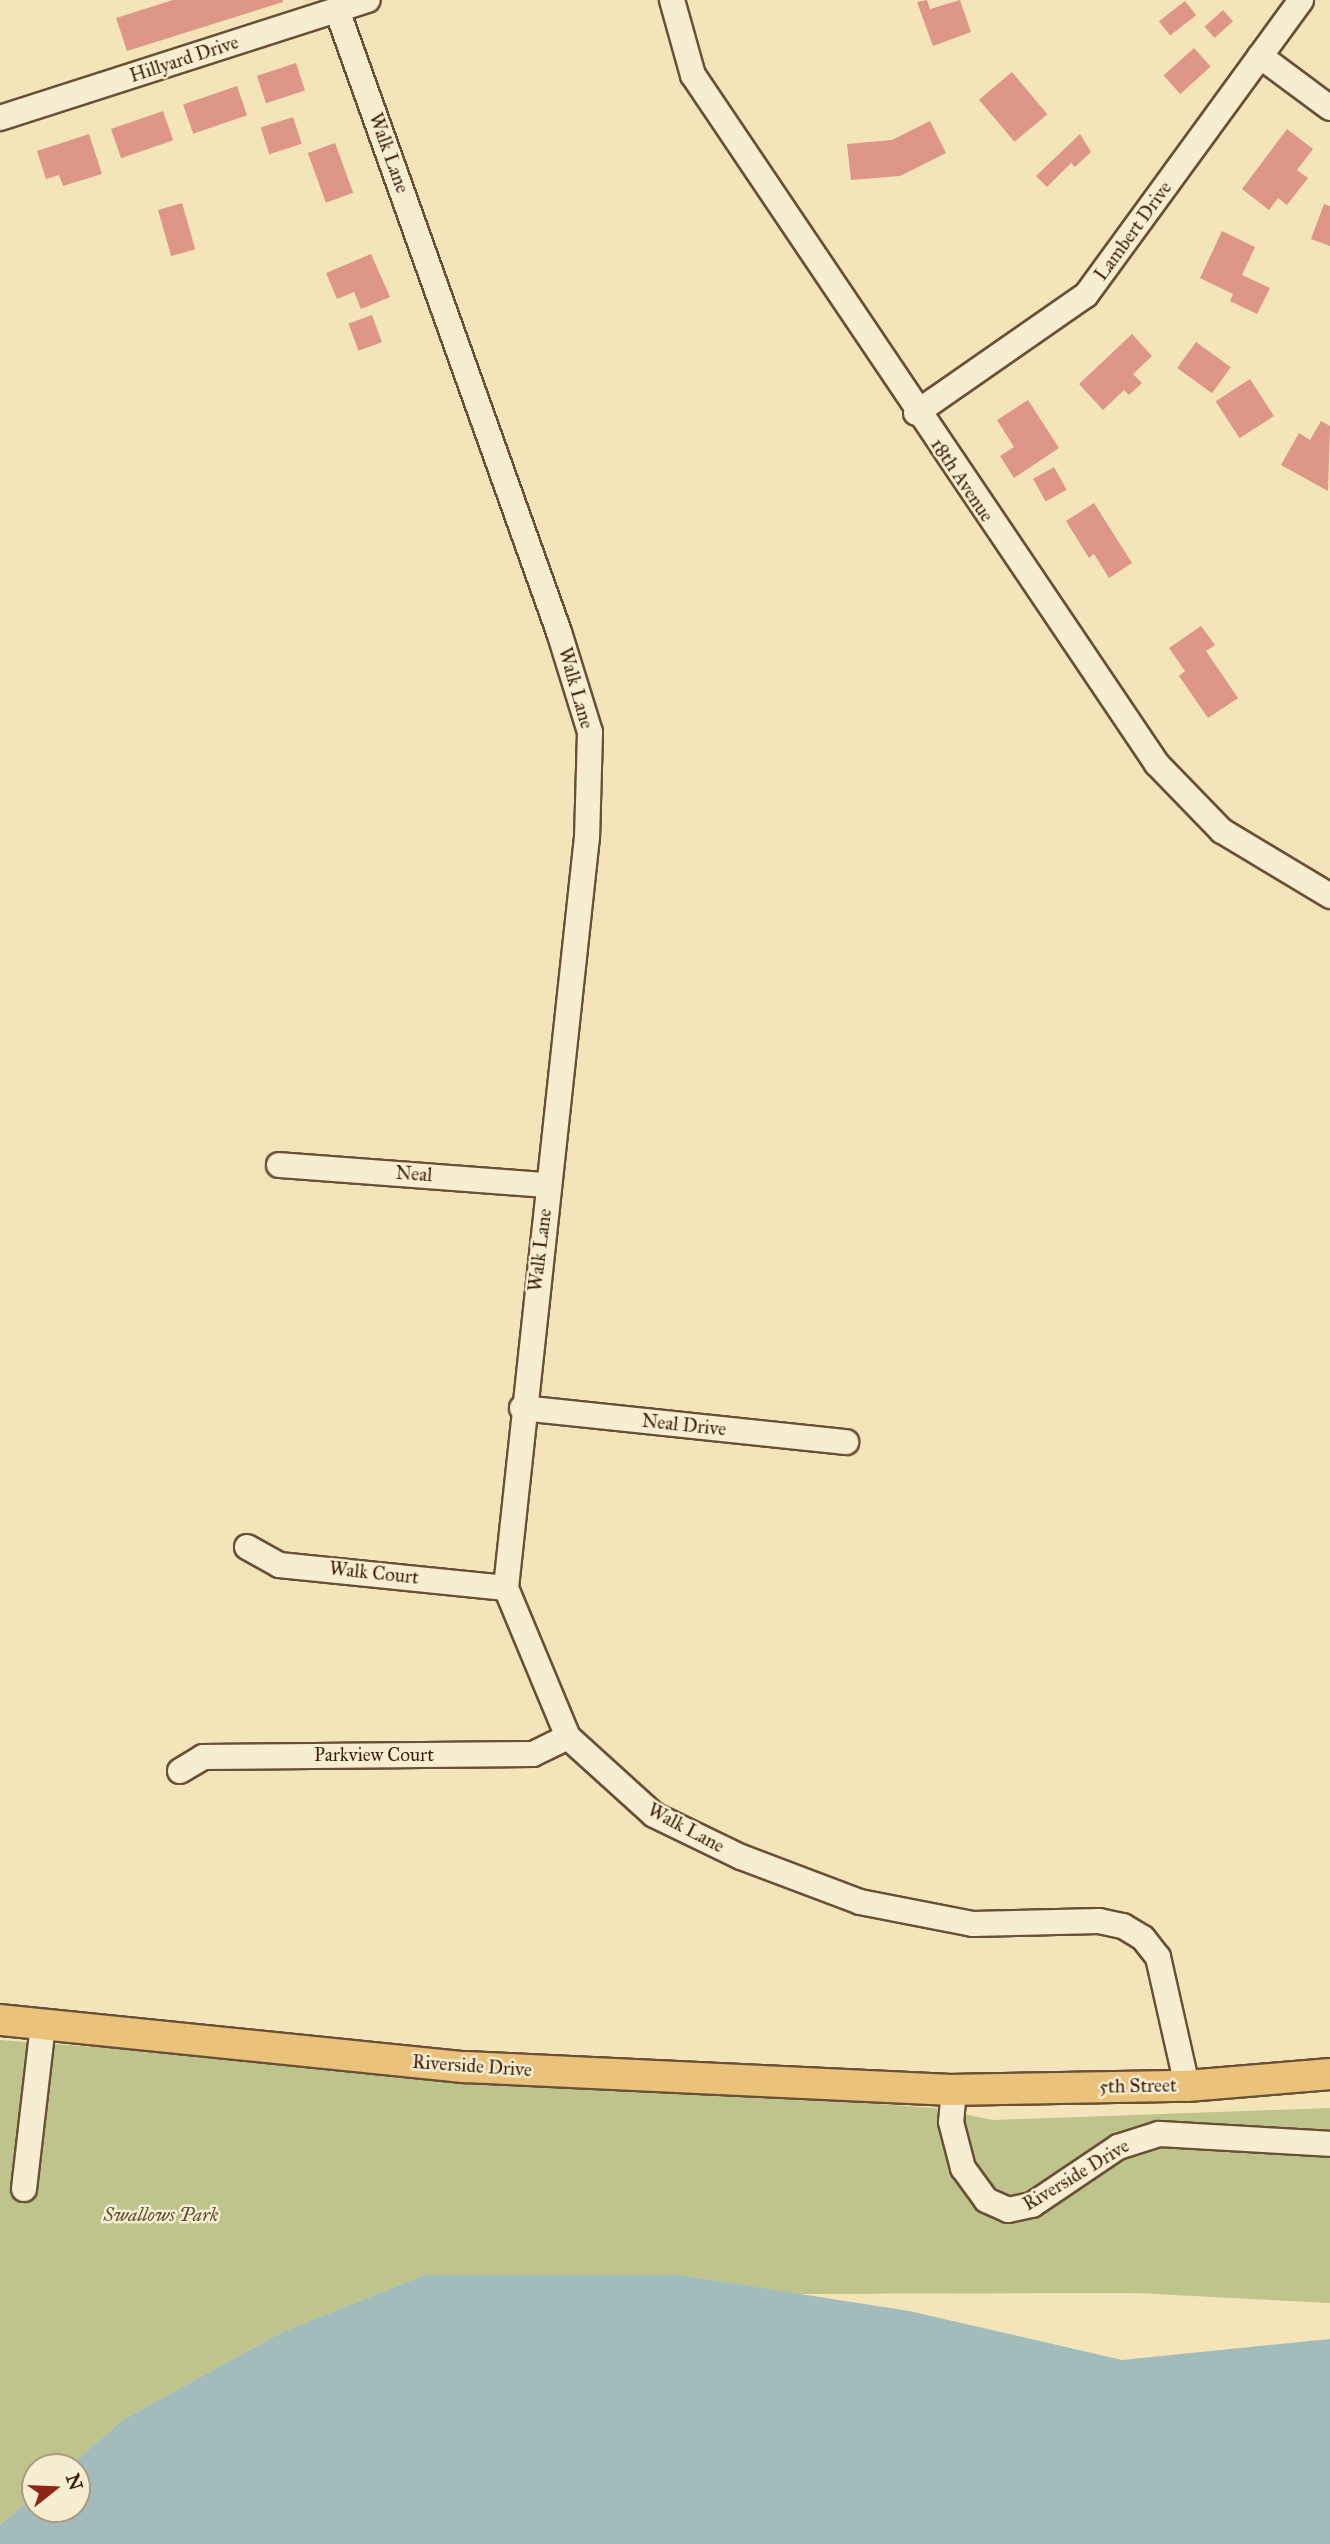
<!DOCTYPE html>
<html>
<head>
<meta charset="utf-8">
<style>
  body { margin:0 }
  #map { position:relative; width:1330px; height:2544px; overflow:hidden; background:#f3e5b9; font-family:"IM FELL Great Primer",serif }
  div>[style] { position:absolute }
  .green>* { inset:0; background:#bfc38c }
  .water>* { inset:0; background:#a1bcbb }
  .building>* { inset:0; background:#de9687; transform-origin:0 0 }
  .roads { filter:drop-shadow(2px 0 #6a5036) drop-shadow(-2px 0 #6a5036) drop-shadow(0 2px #6a5036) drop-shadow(0 -2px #6a5036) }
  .minor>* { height:24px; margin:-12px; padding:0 12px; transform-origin:12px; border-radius:12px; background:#f7eed2 }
  .major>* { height:30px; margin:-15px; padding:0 15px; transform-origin:15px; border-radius:15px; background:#eac27c }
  span { translate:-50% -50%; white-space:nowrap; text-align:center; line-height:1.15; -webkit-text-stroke:5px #f7eed2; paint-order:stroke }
  .street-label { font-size:19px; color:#3c1e0a }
  .park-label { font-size:19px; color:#635031; font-style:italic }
  .north { position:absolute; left:21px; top:2453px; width:70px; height:70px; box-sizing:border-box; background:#f7eed2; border:2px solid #ac9b82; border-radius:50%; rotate:72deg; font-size:19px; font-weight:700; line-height:28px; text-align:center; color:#3c1e0a }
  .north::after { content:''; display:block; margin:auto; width:24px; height:32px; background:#8f2418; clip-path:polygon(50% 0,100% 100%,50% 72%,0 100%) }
</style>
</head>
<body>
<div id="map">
  <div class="green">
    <i style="clip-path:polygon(0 2040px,934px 2108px,993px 2120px,1330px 2108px,1330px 2303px,1135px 2293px,798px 2294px,680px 2275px,424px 2275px,282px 2332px,124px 2419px,68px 2467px,35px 2467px,35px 2495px,0 2525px)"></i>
  </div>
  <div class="water">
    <i style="clip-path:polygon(424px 2275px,680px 2275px,909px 2311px,1122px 2360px,1330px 2339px,1330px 2544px,0 2544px,0 2525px,35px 2495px,35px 2509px,77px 2509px,77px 2467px,68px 2467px,124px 2419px,282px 2332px)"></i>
  </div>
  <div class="building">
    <i style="clip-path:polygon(173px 0,283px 0,283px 2px,127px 51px,116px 18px)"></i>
    <i style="clip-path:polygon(927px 0,930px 9px,960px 0,971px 32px,933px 46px,917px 2px)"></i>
    <i style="left:1185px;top:1px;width:18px;height:33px;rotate:52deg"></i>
    <i style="left:1223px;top:10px;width:15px;height:25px;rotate:48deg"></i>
    <i style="left:1194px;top:48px;width:25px;height:41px;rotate:48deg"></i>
    <i style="left:296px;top:63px;width:29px;height:41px;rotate:72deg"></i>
    <i style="left:1012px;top:72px;width:55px;height:43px;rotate:50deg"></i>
    <i style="left:237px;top:86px;width:31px;height:57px;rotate:71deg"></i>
    <i style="left:163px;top:111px;width:31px;height:55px;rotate:71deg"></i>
    <i style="left:293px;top:117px;width:28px;height:34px;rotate:72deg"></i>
    <i style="clip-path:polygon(930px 121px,946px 153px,900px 176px,851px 180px,847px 144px,892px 140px)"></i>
    <i style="clip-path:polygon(1287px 129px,1313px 149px,1297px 170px,1308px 178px,1287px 205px,1278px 198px,1269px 210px,1242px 189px)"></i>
    <i style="clip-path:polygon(89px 134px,102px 174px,63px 186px,59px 175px,46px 179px,37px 151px)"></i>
    <i style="clip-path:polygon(1080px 134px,1091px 152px,1075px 167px,1071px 163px,1047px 187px,1036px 176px)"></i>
    <i style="left:335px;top:143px;width:53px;height:29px;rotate:70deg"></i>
    <i style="left:182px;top:203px;width:48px;height:25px;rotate:74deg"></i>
    <i style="clip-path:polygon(1324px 204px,1330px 206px,1330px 246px,1311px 239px)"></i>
    <i style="clip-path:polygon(1222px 231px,1255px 247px,1242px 275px,1270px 288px,1257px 314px,1230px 301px,1233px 294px,1200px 278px)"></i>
    <i style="clip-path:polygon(371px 254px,390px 297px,361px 309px,354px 292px,337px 299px,326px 273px)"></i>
    <i style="left:372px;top:315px;width:29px;height:25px;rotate:70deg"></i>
    <i style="clip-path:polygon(1132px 334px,1152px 356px,1133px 374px,1142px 383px,1129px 395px,1124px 390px,1103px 410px,1079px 384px)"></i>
    <i style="left:1196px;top:342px;width:43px;height:32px;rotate:36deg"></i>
    <i style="left:1250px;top:379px;width:44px;height:41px;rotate:57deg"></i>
    <i style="clip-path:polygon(1028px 400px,1059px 448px,1014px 478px,1000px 456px,1014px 447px,997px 420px)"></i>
    <i style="clip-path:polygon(1321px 421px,1330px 426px,1328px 491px,1281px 465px,1299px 433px,1310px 440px)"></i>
    <i style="left:1054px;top:467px;width:26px;height:24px;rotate:61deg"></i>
    <i style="clip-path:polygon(1094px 503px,1132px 563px,1109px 578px,1094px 554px,1089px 558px,1066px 521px)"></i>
    <i style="clip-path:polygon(1201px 626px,1215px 645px,1206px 651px,1238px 698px,1208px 718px,1179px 676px,1185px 671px,1169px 648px)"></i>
  </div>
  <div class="roads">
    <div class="minor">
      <i style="left:672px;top:0;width:78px;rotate:74.4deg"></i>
      <i style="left:693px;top:75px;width:831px;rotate:56.04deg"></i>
      <i style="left:1157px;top:764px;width:93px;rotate:45.9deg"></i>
      <i style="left:1222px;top:831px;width:126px;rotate:31deg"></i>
      <i style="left:337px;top:10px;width:660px;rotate:70.36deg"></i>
      <i style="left:559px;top:632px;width:105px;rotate:72.8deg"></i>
      <i style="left:590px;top:732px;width:105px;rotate:91.6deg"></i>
      <i style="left:587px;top:837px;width:755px;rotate:96.16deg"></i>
      <i style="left:506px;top:1588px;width:161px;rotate:67.4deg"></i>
      <i style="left:568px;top:1737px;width:116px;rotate:42.2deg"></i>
      <i style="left:654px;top:1815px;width:97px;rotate:25.8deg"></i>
      <i style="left:741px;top:1857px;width:127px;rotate:20.7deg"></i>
      <i style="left:860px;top:1902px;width:115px;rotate:11deg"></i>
      <i style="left:973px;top:1924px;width:126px;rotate:-1.4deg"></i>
      <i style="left:1099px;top:1921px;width:25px;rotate:12deg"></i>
      <i style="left:1123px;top:1926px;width:23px;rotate:31deg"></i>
      <i style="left:1143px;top:1938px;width:24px;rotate:52deg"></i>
      <i style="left:1158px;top:1957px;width:132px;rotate:77.3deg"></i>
      <i style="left:1260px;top:56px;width:87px;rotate:36.6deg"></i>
      <i style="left:0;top:118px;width:386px;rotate:-17.8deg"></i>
      <i style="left:916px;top:413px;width:207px;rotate:-34.8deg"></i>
      <i style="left:1086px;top:295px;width:365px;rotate:-53.9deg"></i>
      <i style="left:279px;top:1165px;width:270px;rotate:4.3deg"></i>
      <i style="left:522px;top:1408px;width:326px;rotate:6deg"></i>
      <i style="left:247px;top:1547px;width:37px;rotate:29deg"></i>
      <i style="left:279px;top:1565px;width:228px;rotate:5.8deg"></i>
      <i style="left:180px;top:1771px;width:27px;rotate:-31deg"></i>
      <i style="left:203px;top:1757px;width:330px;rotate:-0.5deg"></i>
      <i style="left:533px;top:1754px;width:39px;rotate:-26deg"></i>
      <i style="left:954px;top:2089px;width:33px;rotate:95deg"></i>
      <i style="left:951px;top:2122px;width:48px;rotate:75.4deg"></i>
      <i style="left:963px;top:2168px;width:39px;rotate:54deg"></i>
      <i style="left:986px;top:2200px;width:24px;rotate:24deg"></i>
      <i style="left:1008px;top:2210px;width:25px;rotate:-12deg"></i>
      <i style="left:1032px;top:2205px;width:104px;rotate:-34deg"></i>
      <i style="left:1118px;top:2147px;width:43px;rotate:-17.6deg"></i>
      <i style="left:1159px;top:2134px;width:171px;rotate:3.3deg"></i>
      <i style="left:24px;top:2189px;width:166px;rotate:-83.4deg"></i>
    </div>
    <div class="major">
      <i style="left:0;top:2020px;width:468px;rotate:5.8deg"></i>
      <i style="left:466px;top:2067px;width:481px;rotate:2.7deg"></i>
      <i style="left:946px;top:2090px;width:241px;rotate:-1deg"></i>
      <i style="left:1187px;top:2086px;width:144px;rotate:-4.8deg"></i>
    </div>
  </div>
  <div class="street-label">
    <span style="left:184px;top:59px;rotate:-18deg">Hillyard Drive</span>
    <span style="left:389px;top:153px;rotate:70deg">Walk Lane</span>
    <span style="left:1133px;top:231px;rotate:-54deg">Lambert Drive</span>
    <span style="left:962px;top:480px;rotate:56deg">18th Avenue</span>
    <span style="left:576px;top:688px;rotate:74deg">Walk Lane</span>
    <span style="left:414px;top:1174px;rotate:4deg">Neal</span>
    <span style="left:540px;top:1250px;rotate:-83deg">Walk Lane</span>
    <span style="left:684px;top:1425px;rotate:6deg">Neal Drive</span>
    <span style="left:374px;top:1573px;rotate:6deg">Walk Court</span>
    <span style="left:374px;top:1755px">Parkview Court</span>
    <span style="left:686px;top:1828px;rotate:28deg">Walk Lane</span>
    <span style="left:472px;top:2066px;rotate:4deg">Riverside Drive</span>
    <span style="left:1138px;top:2086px;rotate:-1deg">5th Street</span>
    <span style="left:1076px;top:2175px;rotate:-31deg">Riverside Drive</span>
  </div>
  <div class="park-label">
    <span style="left:161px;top:2215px">Swallows Park</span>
  </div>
  <div class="north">N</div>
</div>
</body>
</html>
